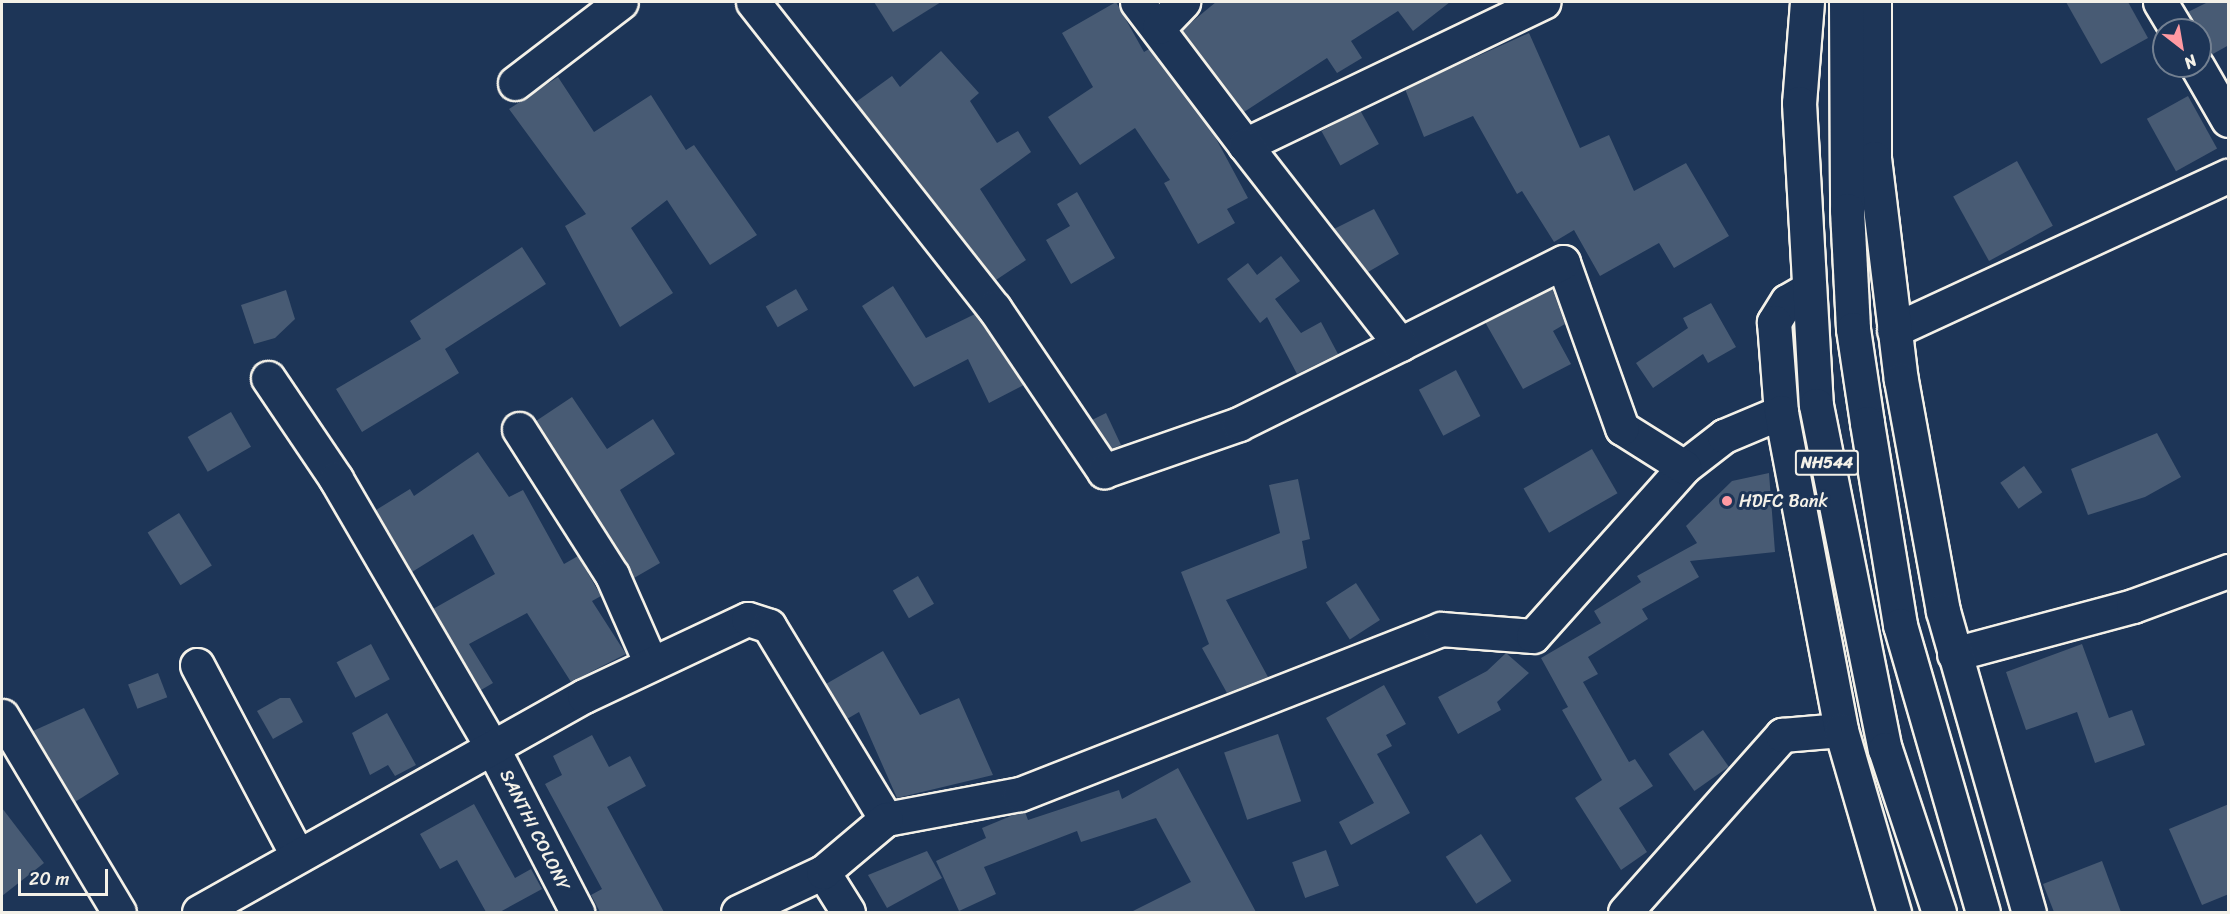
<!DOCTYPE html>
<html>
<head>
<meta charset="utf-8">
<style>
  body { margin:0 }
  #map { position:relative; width:2230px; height:914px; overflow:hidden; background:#1d3557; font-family:Sriracha,sans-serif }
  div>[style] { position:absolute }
  .building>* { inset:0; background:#485b74; transform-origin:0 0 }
  .roads { filter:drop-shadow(2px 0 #f4f1e8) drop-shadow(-2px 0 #f4f1e8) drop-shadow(0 2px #f4f1e8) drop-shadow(0 -2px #f4f1e8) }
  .minor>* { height:33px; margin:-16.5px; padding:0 16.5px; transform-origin:16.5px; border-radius:16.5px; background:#1d3557 }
  .tertiary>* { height:33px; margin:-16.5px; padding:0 16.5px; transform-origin:16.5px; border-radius:16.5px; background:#1d3557 }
  .trunk>* { height:33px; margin:-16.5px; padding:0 16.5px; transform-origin:16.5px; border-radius:16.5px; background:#1d3557 }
  .dots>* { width:16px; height:16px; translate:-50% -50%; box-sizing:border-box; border:3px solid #1d3557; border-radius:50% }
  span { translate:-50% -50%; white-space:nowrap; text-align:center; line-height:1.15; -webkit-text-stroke:6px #1d3557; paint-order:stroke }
  .shield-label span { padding:2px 4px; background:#1d3557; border:2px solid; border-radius:4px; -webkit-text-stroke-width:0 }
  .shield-label { font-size:16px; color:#f4f1e8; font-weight:700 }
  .poi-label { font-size:18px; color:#f4f1e8 }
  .left { translate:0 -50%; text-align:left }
  .street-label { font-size:18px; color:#f4f1e8 }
  .frame { position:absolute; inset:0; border:3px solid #f4f1e8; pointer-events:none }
  .north { position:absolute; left:2152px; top:18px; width:60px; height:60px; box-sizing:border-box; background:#1d3557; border:2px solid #738091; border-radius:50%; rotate:149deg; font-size:16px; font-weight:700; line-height:24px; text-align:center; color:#f4f1e8 }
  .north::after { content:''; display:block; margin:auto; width:21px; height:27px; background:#ff9aa2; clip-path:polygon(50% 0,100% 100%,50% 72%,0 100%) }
  .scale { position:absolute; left:18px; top:869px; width:90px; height:27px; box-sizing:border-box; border:3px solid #f4f1e8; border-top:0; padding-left:8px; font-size:18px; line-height:21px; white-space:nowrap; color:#f4f1e8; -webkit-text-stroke:4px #1d3557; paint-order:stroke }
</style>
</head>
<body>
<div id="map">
  <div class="building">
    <i style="clip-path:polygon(874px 2px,941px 2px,893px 32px)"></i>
    <i style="clip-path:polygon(1116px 2px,1144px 52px,1149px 49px,1213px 133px,1248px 198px,1227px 209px,1235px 223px,1198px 244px,1164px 183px,1170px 180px,1135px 128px,1080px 165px,1048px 117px,1093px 87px,1062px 33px)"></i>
    <i style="clip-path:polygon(1216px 2px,1450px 2px,1413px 31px,1398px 11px,1351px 41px,1362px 58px,1337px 73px,1327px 58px,1244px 112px,1182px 30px)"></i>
    <i style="clip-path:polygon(2066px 2px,2128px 2px,2148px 38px,2101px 64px)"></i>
    <i style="clip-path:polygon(2208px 2px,2229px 2px,2229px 45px,2211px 55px,2188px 12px)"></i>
    <i style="clip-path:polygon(1529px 33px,1580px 148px,1609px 135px,1634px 191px,1686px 163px,1729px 236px,1674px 268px,1659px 243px,1600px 276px,1574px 230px,1554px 242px,1522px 191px,1517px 194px,1473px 116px,1424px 137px,1405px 89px)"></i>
    <i style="clip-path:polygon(941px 51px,979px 93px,970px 101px,997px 143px,1018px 131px,1031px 152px,980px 189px,1026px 260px,996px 280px,856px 102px,892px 76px,900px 87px)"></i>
    <i style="clip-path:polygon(558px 77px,594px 132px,651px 95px,686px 150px,694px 145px,757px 235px,710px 265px,667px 200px,631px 228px,673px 293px,620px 327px,565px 226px,586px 214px,509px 109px)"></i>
    <i style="left:2188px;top:96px;width:60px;height:47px;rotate:61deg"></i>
    <i style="left:1360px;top:110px;width:39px;height:44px;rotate:61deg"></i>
    <i style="left:2017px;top:161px;width:74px;height:73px;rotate:61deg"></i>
    <i style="clip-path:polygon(1077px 192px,1115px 258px,1071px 284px,1046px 240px,1070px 226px,1057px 204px)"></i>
    <i style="clip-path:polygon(1374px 209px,1399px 254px,1368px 272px,1334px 229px)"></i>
    <i style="clip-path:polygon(522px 247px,546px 284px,445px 349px,459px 373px,362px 432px,336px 389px,421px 339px,410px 321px)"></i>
    <i style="clip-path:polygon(1281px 256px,1300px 281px,1275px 299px,1301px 333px,1321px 322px,1338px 354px,1297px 374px,1267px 317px,1260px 323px,1227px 279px,1248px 263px,1257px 275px)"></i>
    <i style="clip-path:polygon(893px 286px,926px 338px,975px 314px,1024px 385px,989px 403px,968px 359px,914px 387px,862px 306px)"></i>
    <i style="clip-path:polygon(1552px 288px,1565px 324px,1553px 331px,1571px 364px,1523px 389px,1485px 322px)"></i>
    <i style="left:796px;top:289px;width:24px;height:35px;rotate:60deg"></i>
    <i style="clip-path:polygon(286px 290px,295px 319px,275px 338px,254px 344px,241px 305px)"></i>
    <i style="clip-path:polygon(1711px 303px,1736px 347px,1708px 363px,1703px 354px,1653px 388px,1636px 363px,1688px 328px,1683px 318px)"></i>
    <i style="left:1456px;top:370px;width:52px;height:42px;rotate:62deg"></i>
    <i style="clip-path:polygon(572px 397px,607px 449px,653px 419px,675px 454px,620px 490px,660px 563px,634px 578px,536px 421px)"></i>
    <i style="left:231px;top:412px;width:40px;height:50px;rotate:60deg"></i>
    <i style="clip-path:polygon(1106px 413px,1121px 445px,1111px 449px,1092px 420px)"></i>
    <i style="clip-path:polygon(2157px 433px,2181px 477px,2145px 497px,2088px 515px,2071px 469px)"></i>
    <i style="left:1592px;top:449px;width:51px;height:79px;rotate:60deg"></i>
    <i style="clip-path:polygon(478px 452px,509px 497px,523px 490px,564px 564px,578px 556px,601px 596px,592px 601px,626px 654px,571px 682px,527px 613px,469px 644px,493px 683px,481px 690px,433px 609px,495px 574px,473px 534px,412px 572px,376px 510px,410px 489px,414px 496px)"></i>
    <i style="left:2024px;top:466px;width:32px;height:29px;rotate:55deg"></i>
    <i style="clip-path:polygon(1769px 473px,1775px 552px,1690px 561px,1699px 577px,1642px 609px,1648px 619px,1588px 657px,1598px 674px,1583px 682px,1629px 762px,1635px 759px,1653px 786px,1619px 808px,1647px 852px,1621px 870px,1575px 798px,1602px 780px,1562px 710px,1568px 707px,1541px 658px,1601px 623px,1594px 611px,1641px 582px,1637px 576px,1697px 543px,1686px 526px,1732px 481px)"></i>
    <i style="clip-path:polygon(1298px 479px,1310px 539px,1302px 541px,1307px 568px,1226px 600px,1268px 677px,1227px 693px,1202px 648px,1209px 644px,1181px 572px,1280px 533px,1269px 485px)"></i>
    <i style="left:179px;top:513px;width:62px;height:37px;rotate:58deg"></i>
    <i style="left:918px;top:576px;width:32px;height:29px;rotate:60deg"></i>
    <i style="left:1356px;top:583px;width:44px;height:36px;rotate:57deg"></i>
    <i style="left:371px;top:644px;width:40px;height:39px;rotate:62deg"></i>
    <i style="clip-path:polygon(2082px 644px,2109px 718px,2132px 710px,2145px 745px,2095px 763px,2077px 712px,2026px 730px,2006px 672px)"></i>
    <i style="clip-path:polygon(883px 651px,920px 715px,959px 698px,993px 775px,897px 798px,859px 712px,847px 719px,826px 684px)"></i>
    <i style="clip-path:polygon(1506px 653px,1529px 673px,1497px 702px,1501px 710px,1458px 734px,1438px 697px,1487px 671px)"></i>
    <i style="left:158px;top:673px;width:26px;height:32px;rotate:69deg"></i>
    <i style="clip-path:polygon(1384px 685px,1406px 724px,1386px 735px,1392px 746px,1377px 754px,1410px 813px,1351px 845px,1339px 822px,1374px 803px,1326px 718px)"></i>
    <i style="clip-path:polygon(280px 698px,290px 698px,303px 722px,273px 739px,257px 711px)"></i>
    <i style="clip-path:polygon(84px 708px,119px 774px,75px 802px,33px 731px)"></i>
    <i style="clip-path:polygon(387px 713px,416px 765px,395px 776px,388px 765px,370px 775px,352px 733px)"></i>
    <i style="left:1703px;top:730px;width:45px;height:42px;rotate:55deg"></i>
    <i style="left:1278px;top:734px;width:71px;height:57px;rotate:71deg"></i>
    <i style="clip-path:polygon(592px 735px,609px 767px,630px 756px,646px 786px,607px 807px,664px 912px,600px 912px,591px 895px,602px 889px,545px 784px,562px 775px,553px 756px)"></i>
    <i style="clip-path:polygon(1178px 768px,1256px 912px,1131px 912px,1191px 882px,1156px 818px,1081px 842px,1077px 831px,984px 867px,996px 894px,959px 911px,936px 861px,986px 838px,982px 828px,1018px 813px,1025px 812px,1028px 820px,1119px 790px,1122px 799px)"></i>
    <i style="clip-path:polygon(474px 804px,515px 878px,531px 869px,542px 889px,500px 912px,486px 912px,457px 860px,440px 869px,420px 834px)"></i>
    <i style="clip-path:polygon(2229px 804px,2229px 894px,2202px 905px,2169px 829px)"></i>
    <i style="clip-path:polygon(2px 808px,44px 863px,2px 896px)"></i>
    <i style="left:1481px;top:834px;width:56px;height:42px;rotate:57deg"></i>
    <i style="left:1326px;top:850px;width:38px;height:36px;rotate:70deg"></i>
    <i style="clip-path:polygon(927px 851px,942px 878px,887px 908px,868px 875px)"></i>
    <i style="clip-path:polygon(2102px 861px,2121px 912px,2054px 912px,2043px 884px)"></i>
  </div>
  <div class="roads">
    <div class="minor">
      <i style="left:753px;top:2px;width:390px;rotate:51.8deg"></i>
      <i style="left:994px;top:308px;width:197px;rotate:56deg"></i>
      <i style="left:1104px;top:471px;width:143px;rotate:-19.2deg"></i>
      <i style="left:1239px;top:424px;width:180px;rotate:-26.4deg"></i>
      <i style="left:1137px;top:2px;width:179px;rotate:52.9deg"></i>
      <i style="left:1245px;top:145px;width:331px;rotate:-25.6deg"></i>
      <i style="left:2160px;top:2px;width:33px;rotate:59deg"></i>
      <i style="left:1159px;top:27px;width:35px;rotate:-46deg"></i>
      <i style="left:2197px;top:66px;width:62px;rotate:60.1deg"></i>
      <i style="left:515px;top:83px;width:133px;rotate:-37.4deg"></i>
      <i style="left:1894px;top:330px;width:368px;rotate:-24.8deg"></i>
      <i style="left:268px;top:378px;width:122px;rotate:56deg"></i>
      <i style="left:336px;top:479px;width:310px;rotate:59.8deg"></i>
      <i style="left:492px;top:747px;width:186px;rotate:62.7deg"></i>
      <i style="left:519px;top:429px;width:173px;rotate:57.5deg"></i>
      <i style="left:612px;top:575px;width:97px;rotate:66.3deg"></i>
      <i style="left:1684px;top:467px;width:51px;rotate:-37.8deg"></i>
      <i style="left:1724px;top:436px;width:62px;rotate:-22.8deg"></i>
      <i style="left:1954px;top:654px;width:185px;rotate:-15deg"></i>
      <i style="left:2133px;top:606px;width:101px;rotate:-20.2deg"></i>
      <i style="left:197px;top:665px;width:215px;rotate:62.2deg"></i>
      <i style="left:2px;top:716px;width:228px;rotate:59.2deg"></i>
      <i style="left:823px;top:872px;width:47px;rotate:58deg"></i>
      <i style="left:199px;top:912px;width:441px;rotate:-29.3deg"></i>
      <i style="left:584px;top:696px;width:181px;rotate:-25.2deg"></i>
      <i style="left:748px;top:619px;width:22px;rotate:18deg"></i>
      <i style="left:769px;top:626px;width:226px;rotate:58.8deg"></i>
      <i style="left:886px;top:819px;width:136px;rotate:-10.6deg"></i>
      <i style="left:1020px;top:794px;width:452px;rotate:-21.4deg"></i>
      <i style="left:1441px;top:629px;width:92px;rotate:4.4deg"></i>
      <i style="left:1533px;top:636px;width:227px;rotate:-48.2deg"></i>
      <i style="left:1684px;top:467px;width:73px;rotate:-147.8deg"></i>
      <i style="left:1622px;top:428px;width:176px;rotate:-109.6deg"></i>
      <i style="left:1563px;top:262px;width:182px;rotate:153.3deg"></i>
      <i style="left:1400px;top:344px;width:252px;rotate:-127.9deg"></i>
      <i style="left:738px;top:912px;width:94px;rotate:-25.2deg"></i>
      <i style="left:823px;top:872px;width:82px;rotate:-40.1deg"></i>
      <i style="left:1625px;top:912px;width:237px;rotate:-48.4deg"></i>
      <i style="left:1782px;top:735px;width:59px;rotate:-4.8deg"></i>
    </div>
    <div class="tertiary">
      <i style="left:1874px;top:2px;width:156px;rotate:90deg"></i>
      <i style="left:1874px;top:158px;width:224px;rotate:83.1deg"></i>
      <i style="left:1901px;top:380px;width:235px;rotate:79.7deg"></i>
      <i style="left:1943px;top:611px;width:313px;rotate:74.1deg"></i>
      <i style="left:1808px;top:289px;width:24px;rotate:150deg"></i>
      <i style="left:1787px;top:301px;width:25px;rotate:122deg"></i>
      <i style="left:1774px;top:322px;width:90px;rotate:85.6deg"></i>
      <i style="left:1781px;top:412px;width:324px;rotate:79.3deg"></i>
      <i style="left:1841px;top:730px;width:190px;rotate:73.8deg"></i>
    </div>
    <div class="trunk">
      <i style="left:1807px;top:2px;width:101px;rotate:94.5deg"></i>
      <i style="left:1799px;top:103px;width:302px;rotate:86.8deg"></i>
      <i style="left:1816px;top:405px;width:351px;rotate:78.7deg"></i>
      <i style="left:1885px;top:749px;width:172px;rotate:71.7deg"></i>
      <i style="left:1846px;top:2px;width:208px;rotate:89.7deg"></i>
      <i style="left:1847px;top:210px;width:119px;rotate:87.1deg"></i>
      <i style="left:1853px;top:329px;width:95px;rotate:81.5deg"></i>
      <i style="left:1867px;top:423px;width:205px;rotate:80.7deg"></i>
      <i style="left:1900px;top:625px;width:299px;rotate:73.9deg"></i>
    </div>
  </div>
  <div class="dots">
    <i style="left:1727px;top:501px;background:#ff9aa2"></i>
  </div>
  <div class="shield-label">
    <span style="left:1827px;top:463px">NH544</span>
  </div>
  <div class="poi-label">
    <span class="left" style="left:1739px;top:501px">HDFC Bank</span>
  </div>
  <div class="street-label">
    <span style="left:535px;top:830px;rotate:63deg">SANTHI COLONY</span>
  </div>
  <div class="frame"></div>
  <div class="north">N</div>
  <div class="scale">20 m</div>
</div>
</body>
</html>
